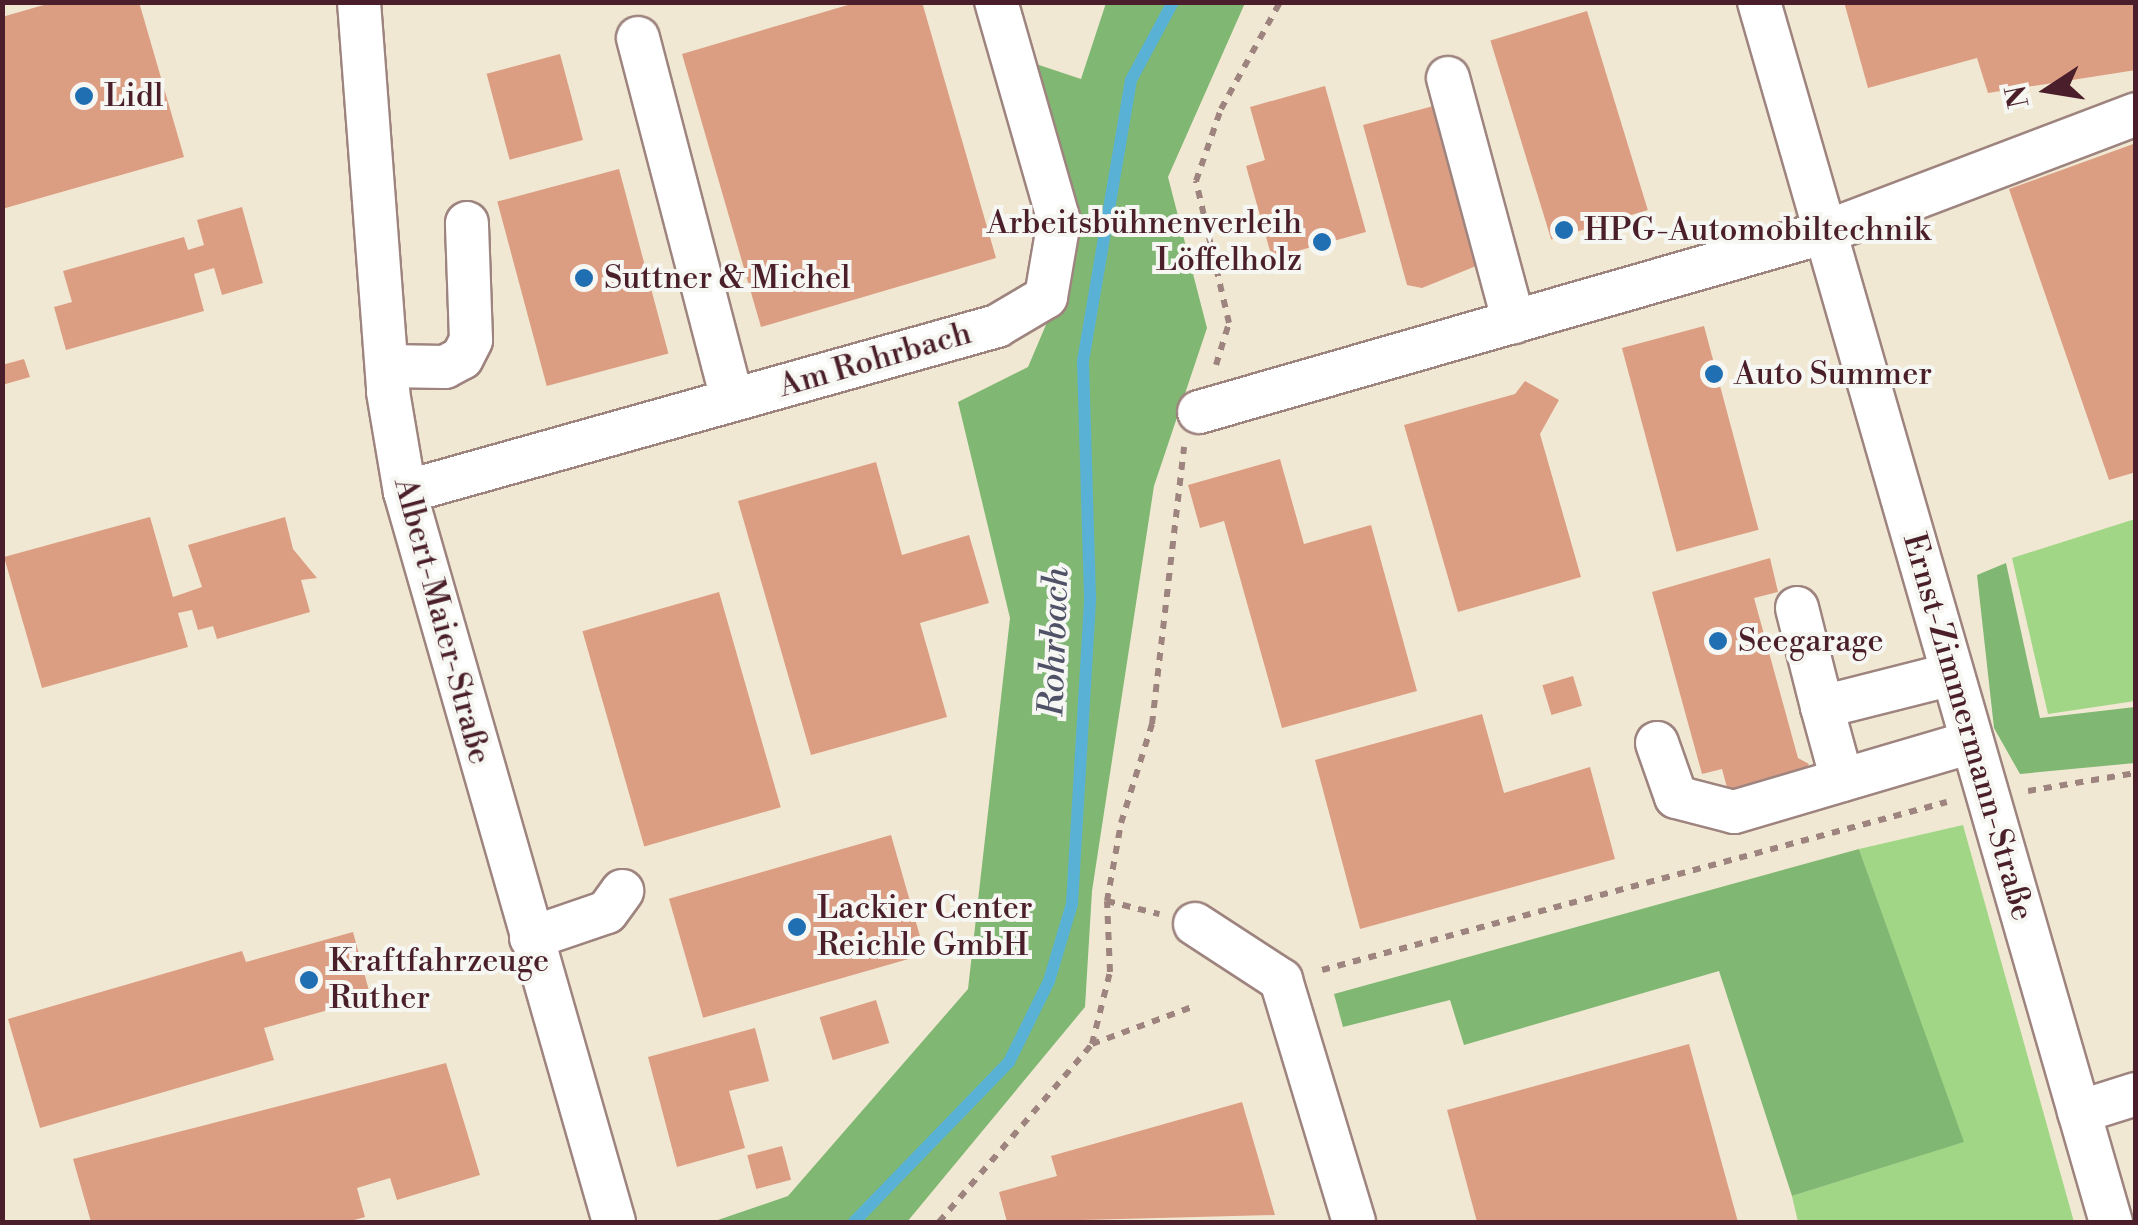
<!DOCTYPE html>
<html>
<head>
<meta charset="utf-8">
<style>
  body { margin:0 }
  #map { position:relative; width:2138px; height:1225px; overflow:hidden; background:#f1e8d3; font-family:"Libre Bodoni",serif }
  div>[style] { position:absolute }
  .green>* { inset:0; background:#a1d686 }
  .forest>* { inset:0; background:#80b773 }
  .stream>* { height:12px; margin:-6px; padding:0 6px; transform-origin:6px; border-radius:6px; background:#59b2d6 }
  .building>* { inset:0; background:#dc9e83; transform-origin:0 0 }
  .path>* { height:6px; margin-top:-3px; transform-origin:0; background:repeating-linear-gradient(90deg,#9e847f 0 8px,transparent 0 16px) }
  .roads { filter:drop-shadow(2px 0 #9e847f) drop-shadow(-2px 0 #9e847f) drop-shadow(0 2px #9e847f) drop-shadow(0 -2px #9e847f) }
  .minor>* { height:42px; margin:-21px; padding:0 21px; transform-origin:21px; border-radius:21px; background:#fff }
  .dots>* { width:28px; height:28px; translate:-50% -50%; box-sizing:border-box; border:5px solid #f6f6f2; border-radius:50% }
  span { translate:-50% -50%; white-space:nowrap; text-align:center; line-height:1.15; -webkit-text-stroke:8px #f6f6f2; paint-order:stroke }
  .poi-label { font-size:32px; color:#4a1f2b }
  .left { translate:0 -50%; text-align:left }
  .right { translate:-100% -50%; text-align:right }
  .street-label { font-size:32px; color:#4a1f2b }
  .water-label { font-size:35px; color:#4f5267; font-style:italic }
  .frame { position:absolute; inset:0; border:5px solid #4a1f2b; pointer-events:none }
  .north { position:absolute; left:1998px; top:40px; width:100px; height:100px; -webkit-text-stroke:8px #f6f6f2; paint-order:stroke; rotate:258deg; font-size:28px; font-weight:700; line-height:40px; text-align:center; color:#4a1f2b }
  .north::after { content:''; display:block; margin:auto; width:35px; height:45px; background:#4a1f2b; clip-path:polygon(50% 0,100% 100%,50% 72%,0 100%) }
</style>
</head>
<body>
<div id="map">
  <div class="green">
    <i style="clip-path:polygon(2135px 519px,2135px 701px,2048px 714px,2012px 558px)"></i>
    <i style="clip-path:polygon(1963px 825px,2074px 1222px,1798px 1222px,1792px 1196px,1963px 1142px,1859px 849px)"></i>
  </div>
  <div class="forest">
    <i style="clip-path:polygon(1106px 3px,1245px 3px,1168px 177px,1207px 328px,1154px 486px,1092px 891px,1085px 1007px,907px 1222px,712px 1222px,788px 1196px,968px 989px,1010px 618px,958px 402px,1028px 367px,1068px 273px,1030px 62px,1081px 79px)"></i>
    <i style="clip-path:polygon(2006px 563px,2040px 718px,2135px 707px,2135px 763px,2020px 774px,1994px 728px,1977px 575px)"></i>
    <i style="clip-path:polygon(1859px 849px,1964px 1142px,1792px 1196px,1719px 971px,1464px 1045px,1450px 1000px,1343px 1027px,1334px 994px)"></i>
  </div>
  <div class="stream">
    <i style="left:854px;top:1222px;width:223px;rotate:-45.9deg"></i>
    <i style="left:1009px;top:1062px;width:90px;rotate:-63.7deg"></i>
    <i style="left:1049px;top:981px;width:80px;rotate:-73.4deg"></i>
    <i style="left:1072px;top:904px;width:308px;rotate:-86.6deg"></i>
    <i style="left:1090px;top:597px;width:236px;rotate:-91.7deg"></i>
    <i style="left:1083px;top:361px;width:285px;rotate:-80.3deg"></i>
    <i style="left:1131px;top:80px;width:89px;rotate:-61.7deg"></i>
  </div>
  <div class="building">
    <i style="clip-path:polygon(54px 2px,139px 2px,184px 157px,2px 209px,2px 17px)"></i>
    <i style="clip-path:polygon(858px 2px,922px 2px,996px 258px,761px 327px,682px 54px)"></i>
    <i style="clip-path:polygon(1844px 2px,2136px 2px,2136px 70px,1988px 93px,1977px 58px,1868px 88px)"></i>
    <i style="left:1587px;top:11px;width:208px;height:101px;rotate:73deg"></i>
    <i style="left:560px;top:54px;width:89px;height:76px;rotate:75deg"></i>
    <i style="clip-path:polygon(1325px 86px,1366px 232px,1272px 258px,1246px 166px,1265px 160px,1250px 107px)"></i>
    <i style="clip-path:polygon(1437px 105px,1481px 264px,1422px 288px,1407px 285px,1363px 125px)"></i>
    <i style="clip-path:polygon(2136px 143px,2136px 472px,2109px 480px,2009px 189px)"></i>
    <i style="left:619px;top:169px;width:191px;height:126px;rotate:75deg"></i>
    <i style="clip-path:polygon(242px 207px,263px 283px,222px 295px,214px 268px,194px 274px,204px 311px,66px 350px,54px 307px,72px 302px,63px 271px,184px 237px,188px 250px,204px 245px,197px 220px)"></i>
    <i style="left:1704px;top:326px;width:211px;height:85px;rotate:75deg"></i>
    <i style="clip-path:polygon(24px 359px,30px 377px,2px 385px,2px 365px)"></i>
    <i style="clip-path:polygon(1525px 381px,1559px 400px,1540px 434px,1581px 577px,1458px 612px,1404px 425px,1515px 394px)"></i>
    <i style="clip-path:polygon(1280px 459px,1304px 544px,1371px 525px,1417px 691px,1282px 728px,1224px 521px,1200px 528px,1188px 485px)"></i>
    <i style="clip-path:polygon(876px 462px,902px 555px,969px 535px,989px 603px,920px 623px,947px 717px,811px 755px,738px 501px)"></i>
    <i style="clip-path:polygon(150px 517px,173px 597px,202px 587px,188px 545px,285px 517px,293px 549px,317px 578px,301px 580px,310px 612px,217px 639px,213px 626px,198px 630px,192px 610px,178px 613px,188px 647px,42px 688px,4px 557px)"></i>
    <i style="clip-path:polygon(1770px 558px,1778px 592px,1754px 598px,1798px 758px,1809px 764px,1802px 776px,1729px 795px,1722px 769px,1702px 774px,1652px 592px)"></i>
    <i style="left:719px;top:592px;width:224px;height:142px;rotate:74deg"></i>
    <i style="left:1573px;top:676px;width:31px;height:32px;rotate:73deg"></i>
    <i style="clip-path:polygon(1482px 714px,1504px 793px,1590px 767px,1615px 859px,1360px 929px,1315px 760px)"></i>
    <i style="left:891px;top:835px;width:124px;height:231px;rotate:74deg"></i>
    <i style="clip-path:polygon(353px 932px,371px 998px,264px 1028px,274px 1060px,40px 1128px,8px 1019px,242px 951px,246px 962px)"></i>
    <i style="left:876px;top:1000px;width:45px;height:59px;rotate:73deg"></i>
    <i style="clip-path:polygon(755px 1028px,769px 1081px,729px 1091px,745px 1148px,677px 1167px,648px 1057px)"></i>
    <i style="clip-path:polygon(1689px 1044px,1738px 1222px,1477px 1222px,1447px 1110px)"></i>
    <i style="clip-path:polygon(446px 1063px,480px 1175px,397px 1200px,390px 1178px,357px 1188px,365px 1217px,347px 1222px,91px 1222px,73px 1159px)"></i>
    <i style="clip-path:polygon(1242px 1102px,1275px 1215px,1007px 1222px,999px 1192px,1057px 1176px,1051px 1156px)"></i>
    <i style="left:782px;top:1146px;width:35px;height:36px;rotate:75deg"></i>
  </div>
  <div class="path">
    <i style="left:1216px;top:365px;width:44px;rotate:-72.8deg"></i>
    <i style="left:1229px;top:323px;width:146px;rotate:-103.1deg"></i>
    <i style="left:1196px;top:181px;width:76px;rotate:-70.9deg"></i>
    <i style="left:1221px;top:109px;width:122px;rotate:-61.1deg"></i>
    <i style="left:2028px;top:791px;width:109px;rotate:-9.5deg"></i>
    <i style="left:1107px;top:901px;width:54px;rotate:14deg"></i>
    <i style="left:1322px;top:970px;width:647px;rotate:-15.05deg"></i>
    <i style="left:1092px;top:1044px;width:74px;rotate:-76deg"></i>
    <i style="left:1110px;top:972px;width:71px;rotate:-92.4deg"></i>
    <i style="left:1107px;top:901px;width:79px;rotate:-79.8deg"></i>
    <i style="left:1121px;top:823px;width:104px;rotate:-72.6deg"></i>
    <i style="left:1152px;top:724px;width:279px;rotate:-83.4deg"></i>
    <i style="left:939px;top:1222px;width:235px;rotate:-49.3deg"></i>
    <i style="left:1092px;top:1044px;width:107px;rotate:-20.3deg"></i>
  </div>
  <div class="roads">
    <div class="minor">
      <i style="left:359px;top:2px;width:391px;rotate:85.7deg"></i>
      <i style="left:388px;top:392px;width:101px;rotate:80.4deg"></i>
      <i style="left:405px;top:492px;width:759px;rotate:74.02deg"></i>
      <i style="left:1759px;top:2px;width:1270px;rotate:73.91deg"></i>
      <i style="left:638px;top:38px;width:374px;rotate:75.4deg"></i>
      <i style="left:1448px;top:78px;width:253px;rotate:74.9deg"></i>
      <i style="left:387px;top:366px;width:58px;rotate:1deg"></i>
      <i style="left:445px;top:367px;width:19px;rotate:-28deg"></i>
      <i style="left:462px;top:358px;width:20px;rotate:-63deg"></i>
      <i style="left:471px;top:340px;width:117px;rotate:-92deg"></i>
      <i style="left:1199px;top:412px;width:652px;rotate:-16.02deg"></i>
      <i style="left:1826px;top:232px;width:332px;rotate:-20.8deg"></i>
      <i style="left:405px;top:492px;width:615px;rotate:-15.66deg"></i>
      <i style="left:997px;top:326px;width:57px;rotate:-30.6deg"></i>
      <i style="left:1046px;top:297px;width:77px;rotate:-80.3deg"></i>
      <i style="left:1059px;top:221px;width:228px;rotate:-106deg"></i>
      <i style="left:1797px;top:608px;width:102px;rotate:75.8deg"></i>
      <i style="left:1657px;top:743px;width:57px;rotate:70.6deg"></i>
      <i style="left:1676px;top:797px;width:60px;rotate:14.5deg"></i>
      <i style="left:1734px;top:812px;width:248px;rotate:-16.4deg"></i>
      <i style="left:1842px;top:780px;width:76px;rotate:-105.3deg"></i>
      <i style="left:1822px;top:707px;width:134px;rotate:-14.2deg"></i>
      <i style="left:1195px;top:924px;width:103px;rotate:33.1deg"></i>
      <i style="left:1281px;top:980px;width:253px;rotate:73.2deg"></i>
      <i style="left:531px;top:938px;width:80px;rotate:-18.9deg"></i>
      <i style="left:607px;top:912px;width:26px;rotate:-54deg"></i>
      <i style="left:2079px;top:1112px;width:60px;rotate:-17.5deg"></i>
    </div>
  </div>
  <div class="dots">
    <i style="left:84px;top:96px;background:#1f6fb2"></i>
    <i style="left:1564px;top:230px;background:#1f6fb2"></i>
    <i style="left:1322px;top:242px;background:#1f6fb2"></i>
    <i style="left:584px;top:278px;background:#1f6fb2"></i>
    <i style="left:1714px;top:374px;background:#1f6fb2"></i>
    <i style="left:1718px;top:641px;background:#1f6fb2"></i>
    <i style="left:797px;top:927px;background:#1f6fb2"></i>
    <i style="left:309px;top:980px;background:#1f6fb2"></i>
  </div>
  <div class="poi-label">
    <span class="left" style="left:104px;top:96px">Lidl</span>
    <span class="right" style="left:1302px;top:242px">Arbeitsbühnenverleih<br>Löffelholz</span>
    <span class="left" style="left:1584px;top:230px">HPG-Automobiltechnik</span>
    <span class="left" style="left:604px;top:278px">Suttner &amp; Michel</span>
    <span class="left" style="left:1734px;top:374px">Auto Summer</span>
    <span class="left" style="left:1738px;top:641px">Seegarage</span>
    <span class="left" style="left:817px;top:927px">Lackier Center<br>Reichle GmbH</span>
    <span class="left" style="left:329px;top:980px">Kraftfahrzeuge<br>Ruther</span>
  </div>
  <div class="street-label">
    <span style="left:875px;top:360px;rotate:-16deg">Am Rohrbach</span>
    <span style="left:442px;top:621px;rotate:75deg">Albert-Maier-Straße</span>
    <span style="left:1968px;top:727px;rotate:74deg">Ernst-Zimmermann-Straße</span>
  </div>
  <div class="water-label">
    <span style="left:1055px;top:642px;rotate:-88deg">Rohrbach</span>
  </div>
  <div class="frame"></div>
  <div class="north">N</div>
</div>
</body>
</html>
